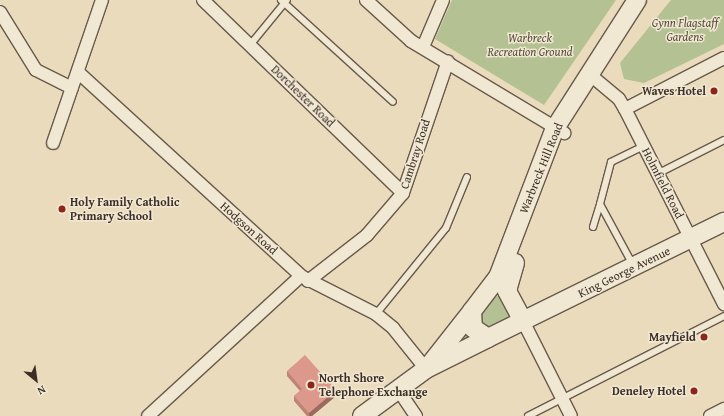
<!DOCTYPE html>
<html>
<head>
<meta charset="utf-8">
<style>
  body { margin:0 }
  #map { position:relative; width:724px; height:416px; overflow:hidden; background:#e9dbbb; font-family:"Gentium Book Plus",serif }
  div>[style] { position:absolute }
  .green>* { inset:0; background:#b4c192 }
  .roads { filter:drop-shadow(1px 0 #685a4c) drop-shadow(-1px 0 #685a4c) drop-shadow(0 1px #685a4c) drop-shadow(0 -1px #685a4c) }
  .lane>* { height:6px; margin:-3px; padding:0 3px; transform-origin:3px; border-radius:3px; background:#f1e8d3 }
  .street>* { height:12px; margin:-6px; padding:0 6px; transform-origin:6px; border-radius:6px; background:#f1e8d3 }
  .secondary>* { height:18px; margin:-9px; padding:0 9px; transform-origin:9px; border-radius:9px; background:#f1e8d3 }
  .wall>* { inset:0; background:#bd8377 }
  .shaded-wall>* { inset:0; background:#9a6a61 }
  .building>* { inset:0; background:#dc988a }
  .dots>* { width:11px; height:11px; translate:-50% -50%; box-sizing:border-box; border:2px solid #f1e8d3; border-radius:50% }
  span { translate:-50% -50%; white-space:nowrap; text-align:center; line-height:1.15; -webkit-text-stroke:3px #f1e8d3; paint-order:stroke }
  .park-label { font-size:12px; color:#554c3c; font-style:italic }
  .poi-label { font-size:12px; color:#3d2f27; font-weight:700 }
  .right { translate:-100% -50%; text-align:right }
  .left { translate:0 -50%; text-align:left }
  .street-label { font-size:12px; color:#3d2f27 }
  .north { position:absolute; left:16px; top:360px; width:40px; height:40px; -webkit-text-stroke:3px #f1e8d3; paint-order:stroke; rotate:151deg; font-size:11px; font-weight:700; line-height:16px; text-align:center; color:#3d2f27 }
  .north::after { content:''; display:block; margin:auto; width:14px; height:18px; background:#3d2f27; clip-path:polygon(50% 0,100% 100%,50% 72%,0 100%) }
</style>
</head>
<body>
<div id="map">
  <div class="green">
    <i style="clip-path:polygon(452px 0,616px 0,544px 105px,435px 39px)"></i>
    <i style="clip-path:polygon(671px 0,724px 0,724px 44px,644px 83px,624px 79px,620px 63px)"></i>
    <i style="clip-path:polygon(494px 296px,505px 297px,523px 321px,450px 358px,472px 311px)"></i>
  </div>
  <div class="roads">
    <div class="lane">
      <i style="left:281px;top:0;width:151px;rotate:42.3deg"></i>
      <i style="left:250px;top:45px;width:58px;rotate:-50.6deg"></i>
      <i style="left:659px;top:173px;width:73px;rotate:-26.9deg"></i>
      <i style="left:593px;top:227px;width:24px;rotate:-73deg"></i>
      <i style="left:633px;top:265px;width:69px;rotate:-118.4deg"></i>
      <i style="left:600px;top:204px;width:43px;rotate:-75.3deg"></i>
      <i style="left:611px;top:162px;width:37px;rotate:-26deg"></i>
      <i style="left:376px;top:314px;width:111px;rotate:-50.9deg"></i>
      <i style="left:446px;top:228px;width:55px;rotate:-67.6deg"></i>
      <i style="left:528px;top:416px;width:220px;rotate:-27deg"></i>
    </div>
    <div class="street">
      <i style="left:203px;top:0;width:278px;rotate:44deg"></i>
      <i style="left:366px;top:0;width:61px;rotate:42.3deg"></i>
      <i style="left:411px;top:41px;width:179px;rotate:31deg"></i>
      <i style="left:0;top:12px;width:68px;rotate:58.2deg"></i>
      <i style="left:36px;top:70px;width:40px;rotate:26.6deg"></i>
      <i style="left:423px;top:47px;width:51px;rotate:-66.9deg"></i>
      <i style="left:79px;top:73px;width:301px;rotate:42.4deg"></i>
      <i style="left:301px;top:276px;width:84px;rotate:26.9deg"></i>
      <i style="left:376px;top:314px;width:22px;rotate:39deg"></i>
      <i style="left:393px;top:328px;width:53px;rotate:51.2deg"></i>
      <i style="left:588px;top:73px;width:40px;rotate:40deg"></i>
      <i style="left:619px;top:99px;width:12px;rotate:59deg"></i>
      <i style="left:625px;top:109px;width:219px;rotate:63.1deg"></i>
      <i style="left:625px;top:109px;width:111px;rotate:-27.3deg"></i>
      <i style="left:53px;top:143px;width:151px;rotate:-71.1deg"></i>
      <i style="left:308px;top:281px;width:75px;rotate:-37.9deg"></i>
      <i style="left:367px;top:235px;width:55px;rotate:-49.4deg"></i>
      <i style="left:403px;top:193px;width:139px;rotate:-71.2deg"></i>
      <i style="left:523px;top:321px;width:106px;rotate:63.2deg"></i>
      <i style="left:397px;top:388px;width:34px;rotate:56deg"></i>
      <i style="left:148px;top:416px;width:207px;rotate:-42.5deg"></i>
      <i style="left:710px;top:416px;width:16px;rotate:-27deg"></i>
    </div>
    <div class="secondary">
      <i style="left:637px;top:0;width:152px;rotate:122.6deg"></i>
      <i style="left:555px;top:128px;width:160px;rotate:110.9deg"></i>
      <i style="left:498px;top:277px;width:43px;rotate:127.4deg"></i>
      <i style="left:472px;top:311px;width:17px;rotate:87deg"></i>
      <i style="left:473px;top:328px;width:18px;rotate:34deg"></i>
      <i style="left:488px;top:338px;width:263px;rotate:-26.2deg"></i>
      <i style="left:515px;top:263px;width:29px;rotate:106deg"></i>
      <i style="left:507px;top:291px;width:34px;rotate:62deg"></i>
      <i style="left:428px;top:367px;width:71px;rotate:-51.8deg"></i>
      <i style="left:362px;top:416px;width:79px;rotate:-36.3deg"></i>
      <i style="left:426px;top:369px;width:69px;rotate:-26.6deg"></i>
    </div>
  </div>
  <div class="wall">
    <i style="clip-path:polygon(287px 371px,336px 396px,312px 416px,307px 416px,294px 401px,294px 396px,300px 391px,287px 376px)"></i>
  </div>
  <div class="shaded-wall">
    <i style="clip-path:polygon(336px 390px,336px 396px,312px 416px,309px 416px,309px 413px)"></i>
  </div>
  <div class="building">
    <i style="clip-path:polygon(305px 355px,336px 390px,309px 413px,294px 396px,302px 389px,287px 371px)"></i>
  </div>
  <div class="dots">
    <i style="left:714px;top:91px;background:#8f2418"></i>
    <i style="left:62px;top:209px;background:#8f2418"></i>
    <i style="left:704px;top:337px;background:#8f2418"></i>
    <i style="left:311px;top:385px;background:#8f2418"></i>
    <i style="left:694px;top:391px;background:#8f2418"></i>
  </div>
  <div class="park-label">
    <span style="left:685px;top:30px">Gynn Flagstaff<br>Gardens</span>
    <span style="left:530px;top:45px">Warbreck<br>Recreation Ground</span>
  </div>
  <div class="poi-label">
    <span class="right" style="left:706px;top:91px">Waves Hotel</span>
    <span class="left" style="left:70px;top:209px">Holy Family Catholic<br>Primary School</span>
    <span class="right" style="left:696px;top:337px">Mayfield</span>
    <span class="left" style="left:319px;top:385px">North Shore<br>Telephone Exchange</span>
    <span class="right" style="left:686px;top:391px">Deneley Hotel</span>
  </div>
  <div class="street-label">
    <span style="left:303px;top:96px;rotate:44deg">Dorchester Road</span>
    <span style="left:415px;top:154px;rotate:-72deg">Cambray Road</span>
    <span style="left:541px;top:168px;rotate:-68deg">Warbreck Hill Road</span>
    <span style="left:663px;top:183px;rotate:63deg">Holmfield Road</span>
    <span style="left:249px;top:228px;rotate:42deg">Hodgson Road</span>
    <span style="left:624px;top:272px;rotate:-26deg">King George Avenue</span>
  </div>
  <div class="north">N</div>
</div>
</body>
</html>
